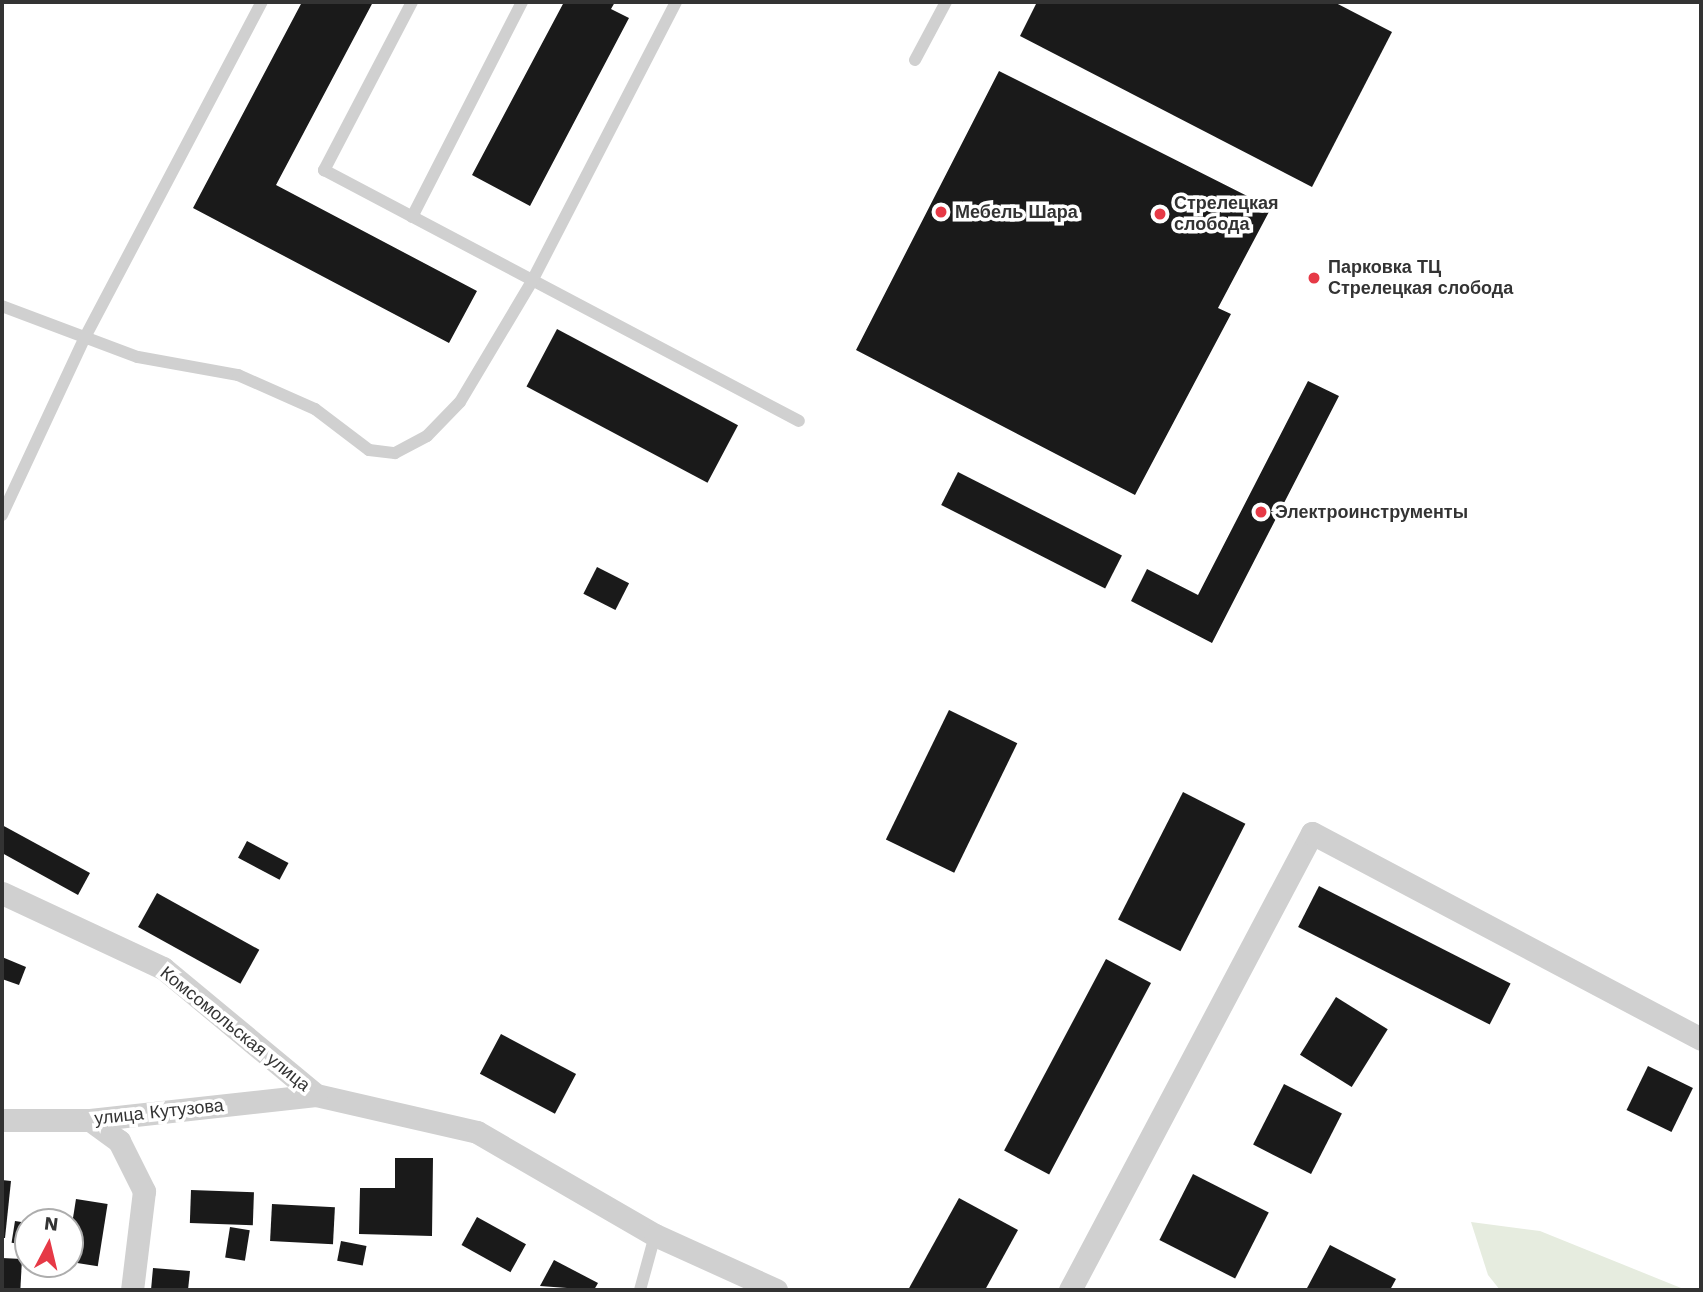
<!DOCTYPE html>
<html>
<head>
<meta charset="utf-8">
<style>
  body { margin:0 }
  #map { position:relative; width:1703px; height:1292px; overflow:hidden; background:#fff; font-family:"Work Sans",sans-serif }
  div>[style] { position:absolute }
  .green>* { inset:0; background:#e6ecdf }
  .building>* { inset:0; background:#1a1a1a; transform-origin:0 0 }
  .service>* { height:12px; margin:-6px; padding:0 6px; transform-origin:6px; border-radius:6px; background:#d0d0d0 }
  .minor>* { height:23px; margin:-11.5px; padding:0 11.5px; transform-origin:11.5px; border-radius:11.5px; background:#d0d0d0 }
  .dots>* { width:19px; height:19px; translate:-50% -50%; box-sizing:border-box; border:4px solid #fff; border-radius:50% }
  span { translate:-50% -50%; white-space:nowrap; text-align:center; line-height:1.15; -webkit-text-stroke:7px #fff; paint-order:stroke }
  .poi-label { font-size:18px; color:#333; font-weight:700 }
  .left { translate:0 -50%; text-align:left }
  .street-label { font-size:18px; color:#333 }
  .frame { position:absolute; inset:0; border:4px solid #333; pointer-events:none }
  .north { position:absolute; left:14px; top:1208px; width:70px; height:70px; box-sizing:border-box; background:#fff; border:2px solid #adadad; border-radius:50%; rotate:7deg; font-size:19px; font-weight:700; line-height:28px; text-align:center; color:#333 }
  .north::after { content:''; display:block; margin:auto; width:24px; height:32px; background:#e63946; clip-path:polygon(50% 0,100% 100%,50% 72%,0 100%) }
</style>
</head>
<body>
<div id="map">
  <div class="green">
    <i style="clip-path:polygon(1471px 1222px,1540px 1231px,1686px 1290px,1500px 1290px,1488px 1275px)"></i>
  </div>
  <div class="building">
    <i style="clip-path:polygon(302px 2px,373px 2px,276px 185px,477px 291px,449px 343px,193px 208px)"></i>
    <i style="clip-path:polygon(564px 2px,615px 2px,611px 9px,629px 18px,530px 206px,472px 175px)"></i>
    <i style="clip-path:polygon(1037px 2px,1334px 2px,1392px 32px,1312px 187px,1020px 36px)"></i>
    <i style="clip-path:polygon(999px 71px,1271px 208px,1218px 308px,1231px 314px,1135px 495px,856px 350px)"></i>
    <i style="left:557px;top:329px;width:205px;height:65px;rotate:28deg"></i>
    <i style="clip-path:polygon(1308px 381px,1339px 396px,1212px 643px,1131px 601px,1147px 569px,1198px 595px)"></i>
    <i style="left:958px;top:472px;width:184px;height:37px;rotate:27deg"></i>
    <i style="left:597px;top:567px;width:36px;height:30px;rotate:27deg"></i>
    <i style="left:949px;top:710px;width:76px;height:144px;rotate:26deg"></i>
    <i style="left:1183px;top:792px;width:70px;height:143px;rotate:27deg"></i>
    <i style="clip-path:polygon(2px 825px,90px 873px,78px 895px,2px 853px)"></i>
    <i style="left:247px;top:841px;width:47px;height:19px;rotate:28deg"></i>
    <i style="left:1319px;top:886px;width:215px;height:46px;rotate:27deg"></i>
    <i style="left:157px;top:893px;width:117px;height:39px;rotate:29deg"></i>
    <i style="clip-path:polygon(2px 957px,26px 967px,19px 985px,2px 979px)"></i>
    <i style="left:1106px;top:959px;width:51px;height:217px;rotate:28deg"></i>
    <i style="left:1336px;top:997px;width:61px;height:68px;rotate:32deg"></i>
    <i style="left:501px;top:1034px;width:85px;height:45px;rotate:28deg"></i>
    <i style="left:1648px;top:1066px;width:50px;height:49px;rotate:26deg"></i>
    <i style="left:1284px;top:1084px;width:65px;height:68px;rotate:27deg"></i>
    <i style="clip-path:polygon(395px 1158px,433px 1158px,432px 1236px,359px 1234px,360px 1188px,395px 1188px)"></i>
    <i style="left:1193px;top:1174px;width:85px;height:74px;rotate:27deg"></i>
    <i style="clip-path:polygon(2px 1180px,11px 1181px,5px 1238px,2px 1238px)"></i>
    <i style="left:191px;top:1190px;width:63px;height:33px;rotate:2deg"></i>
    <i style="clip-path:polygon(959px 1198px,1018px 1230px,985px 1290px,908px 1290px)"></i>
    <i style="left:76px;top:1199px;width:32px;height:63px;rotate:9deg"></i>
    <i style="left:272px;top:1204px;width:63px;height:37px;rotate:3deg"></i>
    <i style="left:477px;top:1217px;width:56px;height:32px;rotate:29deg"></i>
    <i style="left:15px;top:1221px;width:13px;height:22px;rotate:9deg"></i>
    <i style="left:230px;top:1227px;width:20px;height:31px;rotate:9deg"></i>
    <i style="left:341px;top:1241px;width:26px;height:20px;rotate:11deg"></i>
    <i style="clip-path:polygon(1330px 1245px,1396px 1279px,1390px 1290px,1306px 1290px)"></i>
    <i style="left:2px;top:1258px;width:20px;height:31px;rotate:3deg"></i>
    <i style="clip-path:polygon(554px 1260px,598px 1283px,594px 1290px,540px 1286px)"></i>
    <i style="clip-path:polygon(153px 1268px,190px 1271px,188px 1290px,151px 1290px)"></i>
  </div>
  <div class="service">
    <i style="left:412px;top:2px;width:190px;rotate:117.6deg"></i>
    <i style="left:324px;top:170px;width:537px;rotate:27.85deg"></i>
    <i style="left:915px;top:60px;width:66px;rotate:-61.9deg"></i>
    <i style="left:412px;top:217px;width:242px;rotate:-62.9deg"></i>
    <i style="left:2px;top:306px;width:145px;rotate:20.6deg"></i>
    <i style="left:138px;top:357px;width:102px;rotate:10.2deg"></i>
    <i style="left:238px;top:375px;width:84px;rotate:23.8deg"></i>
    <i style="left:315px;top:409px;width:68px;rotate:37.2deg"></i>
    <i style="left:369px;top:450px;width:26px;rotate:7deg"></i>
    <i style="left:395px;top:453px;width:36px;rotate:-28deg"></i>
    <i style="left:427px;top:436px;width:47px;rotate:-45.9deg"></i>
    <i style="left:460px;top:402px;width:141px;rotate:-59.2deg"></i>
    <i style="left:532px;top:281px;width:314px;rotate:-62.7deg"></i>
    <i style="left:2px;top:515px;width:192px;rotate:-65deg"></i>
    <i style="left:83px;top:341px;width:383px;rotate:-62.2deg"></i>
    <i style="left:640px;top:1290px;width:57px;rotate:-74.7deg"></i>
  </div>
  <div class="minor">
    <i style="left:2px;top:893px;width:178px;rotate:25deg"></i>
    <i style="left:163px;top:968px;width:199px;rotate:39.7deg"></i>
    <i style="left:316px;top:1095px;width:165px;rotate:12.9deg"></i>
    <i style="left:477px;top:1132px;width:206px;rotate:30.1deg"></i>
    <i style="left:655px;top:1235px;width:133px;rotate:24.4deg"></i>
    <i style="left:2px;top:1120px;width:88px"></i>
    <i style="left:90px;top:1120px;width:227px;rotate:-6.3deg"></i>
    <i style="left:90px;top:1120px;width:36px;rotate:36deg"></i>
    <i style="left:119px;top:1141px;width:56px;rotate:63.4deg"></i>
    <i style="left:144px;top:1191px;width:100px;rotate:96.9deg"></i>
    <i style="left:1070px;top:1290px;width:517px;rotate:-62.1deg"></i>
    <i style="left:1312px;top:833px;width:440px;rotate:27.9deg"></i>
  </div>
  <div class="dots">
    <i style="left:941px;top:212px;background:#e63946"></i>
    <i style="left:1160px;top:214px;background:#e63946"></i>
    <i style="left:1314px;top:278px;background:#e63946"></i>
    <i style="left:1261px;top:512px;background:#e63946"></i>
  </div>
  <div class="poi-label">
    <span class="left" style="left:1174px;top:214px">Стрелецкая<br>слобода</span>
    <span class="left" style="left:955px;top:212px">Мебель Шара</span>
    <span class="left" style="left:1328px;top:278px">Парковка ТЦ<br>Стрелецкая слобода</span>
    <span class="left" style="left:1275px;top:512px">Электроинструменты</span>
  </div>
  <div class="street-label">
    <span style="left:235px;top:1029px;rotate:39deg">Комсомольская улица</span>
    <span style="left:159px;top:1112px;rotate:-6deg">улица Кутузова</span>
  </div>
  <div class="frame"></div>
  <div class="north">N</div>
</div>
</body>
</html>
